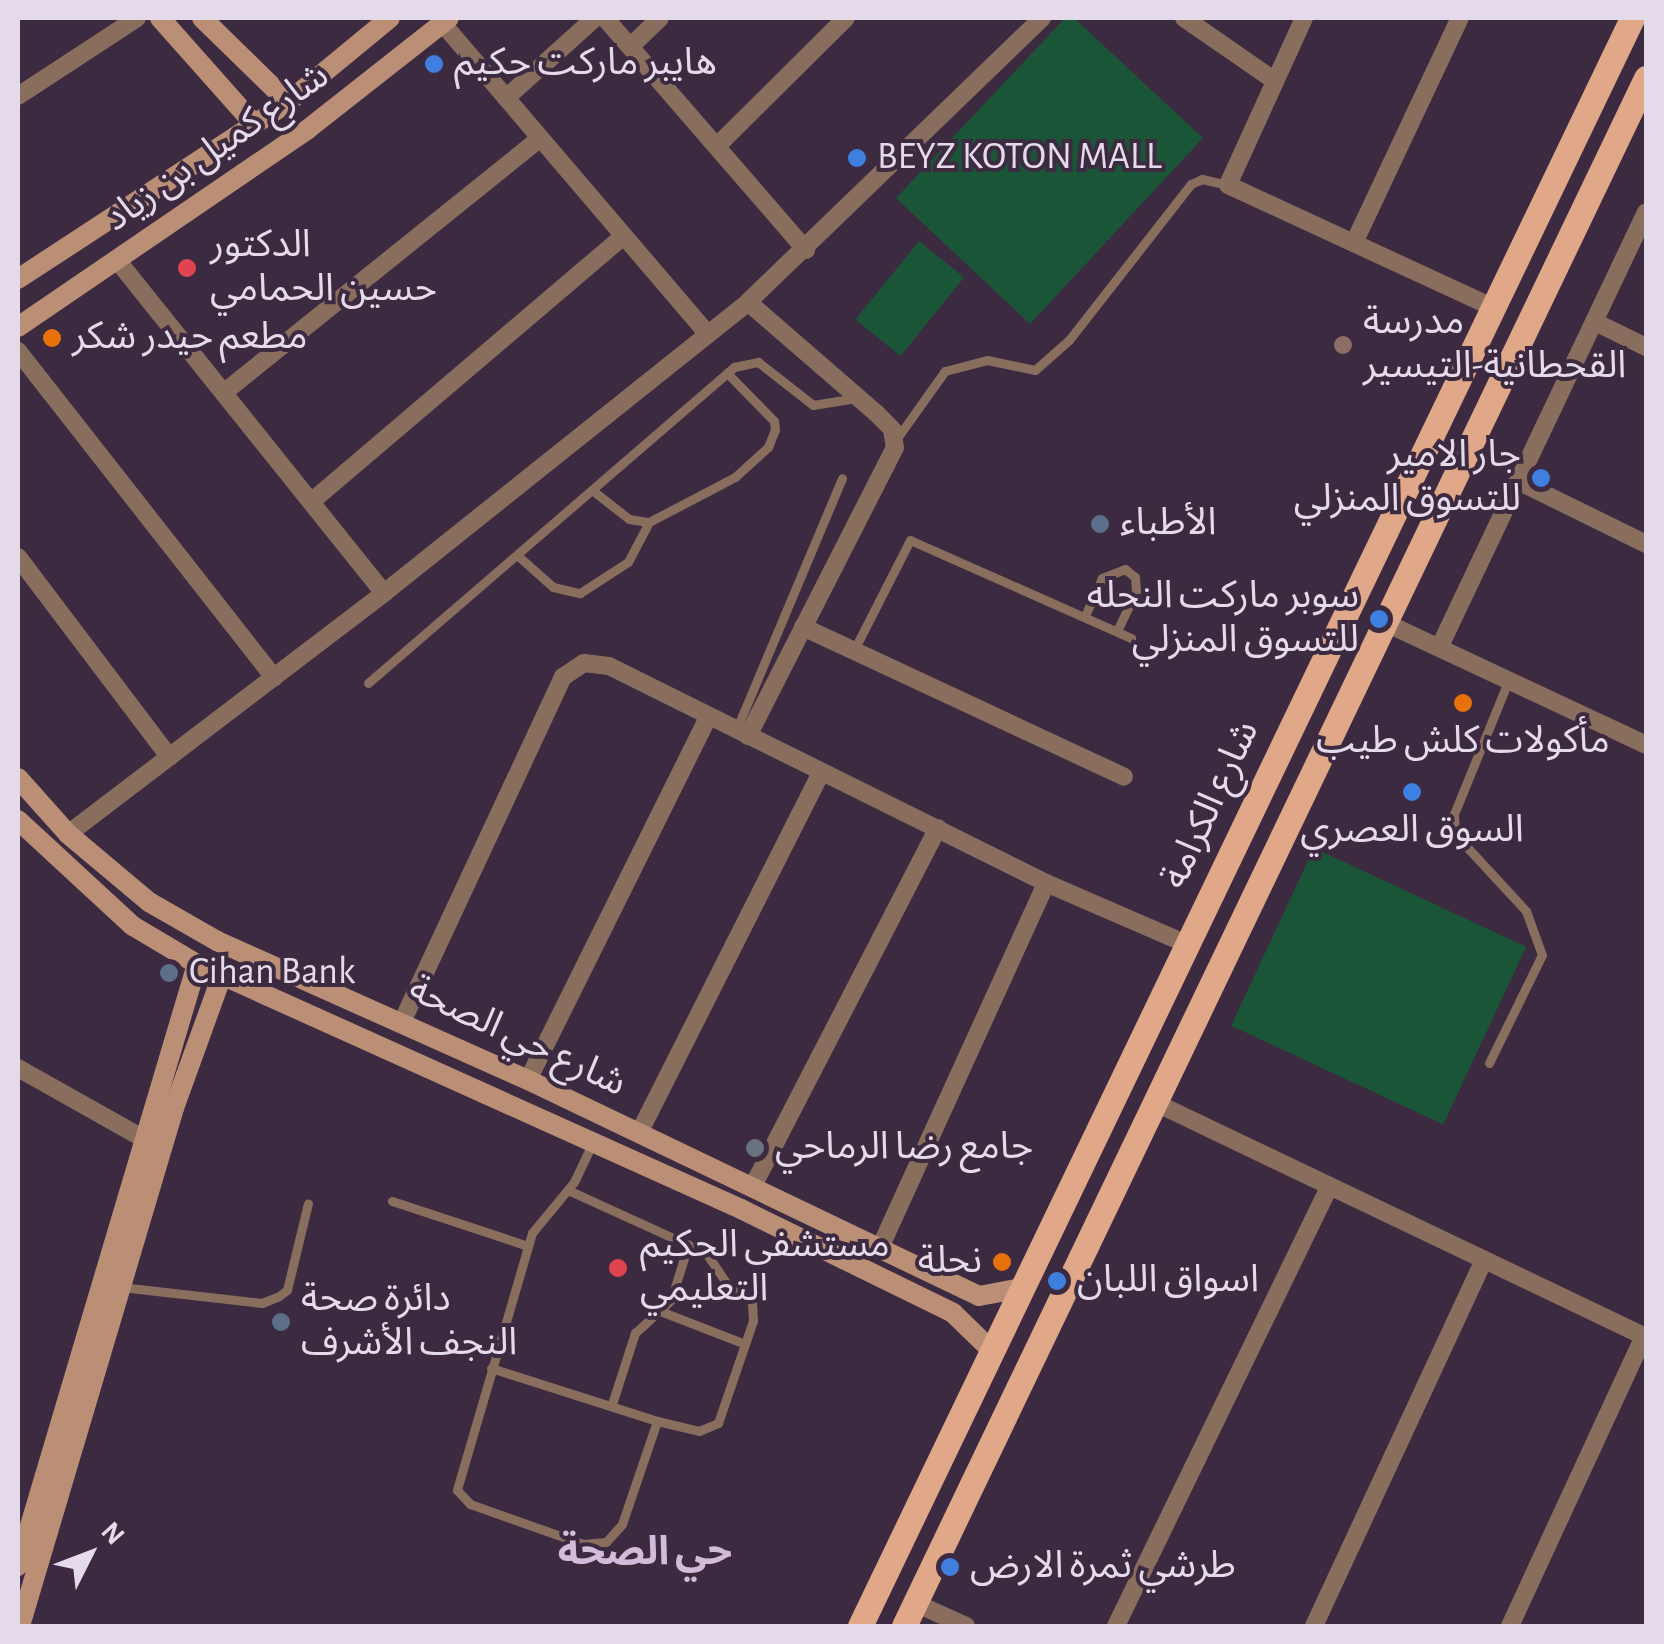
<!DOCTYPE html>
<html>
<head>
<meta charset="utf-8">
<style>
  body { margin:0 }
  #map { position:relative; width:1664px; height:1644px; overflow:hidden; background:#3c2a41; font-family:"Alegreya Sans","Noto Sans Arabic",sans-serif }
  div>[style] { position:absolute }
  .green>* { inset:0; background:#1b5538; transform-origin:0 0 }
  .lane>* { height:9px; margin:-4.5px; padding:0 4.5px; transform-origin:4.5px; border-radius:4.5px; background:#896e5e }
  .street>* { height:18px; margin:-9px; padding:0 9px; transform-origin:9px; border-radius:9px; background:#896e5e }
  .secondary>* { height:20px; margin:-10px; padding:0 10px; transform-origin:10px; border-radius:10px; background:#ba8f76 }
  .primary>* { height:25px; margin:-12.5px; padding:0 12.5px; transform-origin:12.5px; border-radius:12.5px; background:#e0a888 }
  .dots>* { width:28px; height:28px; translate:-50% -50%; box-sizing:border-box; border:5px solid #3c2a41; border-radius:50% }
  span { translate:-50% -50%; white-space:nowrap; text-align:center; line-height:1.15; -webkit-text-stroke:8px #3c2a41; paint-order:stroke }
  .poi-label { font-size:38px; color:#e5dae9 }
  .left { translate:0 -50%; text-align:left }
  .right { translate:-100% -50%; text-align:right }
  .street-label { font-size:38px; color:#e5dae9 }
  .neighbourhood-label { font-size:40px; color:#d2bcd9; font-weight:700 }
  .frame { position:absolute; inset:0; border:20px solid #e5dae9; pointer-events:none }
  .north { position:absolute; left:40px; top:1504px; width:100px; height:100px; -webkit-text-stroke:8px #3c2a41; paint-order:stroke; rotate:48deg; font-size:28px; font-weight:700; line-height:40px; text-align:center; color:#e5dae9 }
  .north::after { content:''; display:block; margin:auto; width:35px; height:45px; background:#e5dae9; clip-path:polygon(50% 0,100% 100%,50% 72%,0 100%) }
</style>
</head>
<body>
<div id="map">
  <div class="green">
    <i style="clip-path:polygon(1065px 18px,1074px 18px,1203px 138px,1030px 324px,896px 198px)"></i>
    <i style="left:919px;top:241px;width:58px;height:101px;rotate:39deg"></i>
    <i style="left:1314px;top:848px;width:234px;height:196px;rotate:25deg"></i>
  </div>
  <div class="lane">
    <i style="left:895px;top:441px;width:86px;rotate:-54.5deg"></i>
    <i style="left:945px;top:371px;width:43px;rotate:-14.7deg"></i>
    <i style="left:987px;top:360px;width:49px;rotate:11.8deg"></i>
    <i style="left:1035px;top:370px;width:45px;rotate:-41.4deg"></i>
    <i style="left:1069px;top:340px;width:198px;rotate:-52deg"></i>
    <i style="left:1191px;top:184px;width:12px;rotate:-24deg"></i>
    <i style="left:1202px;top:179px;width:27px;rotate:13deg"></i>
    <i style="left:592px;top:490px;width:47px;rotate:38.1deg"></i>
    <i style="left:629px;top:519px;width:20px;rotate:9deg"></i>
    <i style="left:649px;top:522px;width:97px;rotate:-27.6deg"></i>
    <i style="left:735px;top:477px;width:45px;rotate:-42.3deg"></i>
    <i style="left:768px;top:447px;width:18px;rotate:-68deg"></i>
    <i style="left:775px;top:430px;width:9px;rotate:-96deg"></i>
    <i style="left:774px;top:421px;width:67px;rotate:-134.4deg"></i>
    <i style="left:517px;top:555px;width:48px;rotate:41.6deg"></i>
    <i style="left:553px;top:587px;width:28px;rotate:13deg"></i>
    <i style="left:580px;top:593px;width:57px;rotate:-32.9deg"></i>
    <i style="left:628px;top:562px;width:45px;rotate:-62.3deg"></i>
    <i style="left:1085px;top:616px;width:42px;rotate:-65.9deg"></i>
    <i style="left:1102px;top:578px;width:25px;rotate:-21deg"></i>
    <i style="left:1125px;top:569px;width:13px;rotate:39deg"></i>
    <i style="left:1135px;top:577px;width:14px;rotate:86deg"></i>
    <i style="left:1136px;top:591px;width:44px;rotate:115.4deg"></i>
    <i style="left:855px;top:648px;width:121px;rotate:-63deg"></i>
    <i style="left:910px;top:540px;width:242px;rotate:23.9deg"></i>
    <i style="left:368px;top:683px;width:484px;rotate:-40.8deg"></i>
    <i style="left:734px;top:367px;width:25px;rotate:-12deg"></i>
    <i style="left:758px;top:362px;width:70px;rotate:38deg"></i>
    <i style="left:813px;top:405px;width:44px;rotate:-9.2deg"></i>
    <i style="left:737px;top:728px;width:271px;rotate:-67.2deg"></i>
    <i style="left:1489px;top:1063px;width:120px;rotate:-63.9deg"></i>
    <i style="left:1542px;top:955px;width:47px;rotate:-110deg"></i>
    <i style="left:1526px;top:911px;width:105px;rotate:-132.7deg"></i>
    <i style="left:1455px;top:834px;width:20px;rotate:-93deg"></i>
    <i style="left:1454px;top:814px;width:146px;rotate:-67.8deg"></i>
    <i style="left:593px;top:1142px;width:44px;rotate:115.4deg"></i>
    <i style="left:574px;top:1182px;width:66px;rotate:129.5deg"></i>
    <i style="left:532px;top:1233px;width:268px;rotate:106.3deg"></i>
    <i style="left:457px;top:1490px;width:19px;rotate:47deg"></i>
    <i style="left:470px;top:1504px;width:120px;rotate:19.5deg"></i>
    <i style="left:583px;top:1544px;width:23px;rotate:-5deg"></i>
    <i style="left:606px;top:1542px;width:24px;rotate:-48deg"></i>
    <i style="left:622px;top:1524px;width:109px;rotate:-71.2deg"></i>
    <i style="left:392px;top:1201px;width:143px;rotate:18.3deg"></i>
    <i style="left:121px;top:1287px;width:142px;rotate:6.5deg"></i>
    <i style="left:262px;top:1303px;width:18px;rotate:-22deg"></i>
    <i style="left:279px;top:1296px;width:10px;rotate:-37deg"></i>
    <i style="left:287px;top:1290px;width:89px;rotate:-76.4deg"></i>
    <i style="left:660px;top:1311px;width:91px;rotate:21.2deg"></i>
    <i style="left:491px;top:1368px;width:174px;rotate:17.7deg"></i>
    <i style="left:657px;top:1421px;width:43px;rotate:13.4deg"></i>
    <i style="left:699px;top:1431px;width:21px;rotate:-23deg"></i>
    <i style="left:718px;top:1423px;width:108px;rotate:-71.1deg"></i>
    <i style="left:753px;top:1321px;width:20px;rotate:-93deg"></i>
    <i style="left:752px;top:1301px;width:30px;rotate:-146deg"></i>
    <i style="left:727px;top:1284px;width:37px;rotate:-124deg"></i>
    <i style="left:706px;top:1253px;width:152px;rotate:-155.5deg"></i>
    <i style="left:612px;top:1404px;width:75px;rotate:-72.1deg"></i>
    <i style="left:635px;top:1333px;width:49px;rotate:-42.5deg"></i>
    <i style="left:671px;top:1300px;width:58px;rotate:-72.8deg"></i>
  </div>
  <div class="street">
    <i style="left:605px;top:18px;width:307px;rotate:49.1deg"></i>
    <i style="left:1184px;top:18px;width:111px;rotate:34.7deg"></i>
    <i style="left:1304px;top:18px;width:183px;rotate:114.5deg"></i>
    <i style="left:1228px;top:185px;width:293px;rotate:24.8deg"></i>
    <i style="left:443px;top:24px;width:408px;rotate:49.5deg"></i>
    <i style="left:631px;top:46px;width:40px;rotate:-44deg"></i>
    <i style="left:18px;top:96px;width:142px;rotate:-33.2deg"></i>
    <i style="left:506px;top:98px;width:120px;rotate:-42deg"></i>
    <i style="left:717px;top:146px;width:182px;rotate:-44.8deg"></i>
    <i style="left:1354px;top:243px;width:249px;rotate:-64.8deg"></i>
    <i style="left:117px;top:260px;width:427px;rotate:51.3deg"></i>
    <i style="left:1595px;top:322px;width:57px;rotate:26.1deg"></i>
    <i style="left:18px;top:351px;width:415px;rotate:51.9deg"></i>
    <i style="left:227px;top:390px;width:402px;rotate:-38.8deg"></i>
    <i style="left:1518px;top:481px;width:143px;rotate:26.2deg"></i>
    <i style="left:311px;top:502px;width:410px;rotate:-40.4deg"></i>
    <i style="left:18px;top:557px;width:251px;rotate:52.9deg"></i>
    <i style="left:1386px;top:623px;width:287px;rotate:25.1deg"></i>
    <i style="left:803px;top:627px;width:354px;rotate:25deg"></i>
    <i style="left:1440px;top:646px;width:480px;rotate:-64.6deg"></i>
    <i style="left:748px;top:736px;width:323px;rotate:-63deg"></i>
    <i style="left:895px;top:448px;width:19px;rotate:-99deg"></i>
    <i style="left:892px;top:429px;width:23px;rotate:-135deg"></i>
    <i style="left:876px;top:413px;width:169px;rotate:-139.1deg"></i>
    <i style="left:68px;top:834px;width:397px;rotate:-37.3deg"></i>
    <i style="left:384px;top:593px;width:466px;rotate:-38.6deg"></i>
    <i style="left:748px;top:302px;width:409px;rotate:-44deg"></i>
    <i style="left:402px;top:1022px;width:381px;rotate:-65deg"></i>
    <i style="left:563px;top:677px;width:25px;rotate:-34deg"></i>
    <i style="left:584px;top:663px;width:25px;rotate:7deg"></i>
    <i style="left:609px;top:666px;width:488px;rotate:26.4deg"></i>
    <i style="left:1046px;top:883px;width:154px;rotate:23.4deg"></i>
    <i style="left:18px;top:1068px;width:145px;rotate:29.4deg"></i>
    <i style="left:528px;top:1080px;width:405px;rotate:-63.6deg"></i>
    <i style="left:1156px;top:1103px;width:543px;rotate:25.53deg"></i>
    <i style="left:639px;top:1133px;width:404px;rotate:-63.2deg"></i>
    <i style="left:752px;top:1188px;width:405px;rotate:-62.7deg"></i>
    <i style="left:879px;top:1250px;width:403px;rotate:-65.5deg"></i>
    <i style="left:915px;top:1603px;width:56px;rotate:24.3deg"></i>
    <i style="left:1116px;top:1626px;width:489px;rotate:-64.1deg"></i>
    <i style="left:1314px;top:1626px;width:404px;rotate:-65.1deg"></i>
    <i style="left:1510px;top:1626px;width:319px;rotate:-65.2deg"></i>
  </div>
  <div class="secondary">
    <i style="left:160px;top:18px;width:143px;rotate:48.4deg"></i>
    <i style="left:202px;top:18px;width:120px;rotate:44.3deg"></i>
    <i style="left:18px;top:279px;width:323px;rotate:-33.2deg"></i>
    <i style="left:288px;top:102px;width:132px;rotate:-39.5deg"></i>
    <i style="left:18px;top:327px;width:351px;rotate:-34.3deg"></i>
    <i style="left:308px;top:129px;width:179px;rotate:-38.2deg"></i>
    <i style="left:18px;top:778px;width:75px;rotate:48.2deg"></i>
    <i style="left:68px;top:834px;width:106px;rotate:40deg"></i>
    <i style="left:149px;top:902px;width:78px;rotate:29.8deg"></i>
    <i style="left:217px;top:941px;width:341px;rotate:24.1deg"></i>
    <i style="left:528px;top:1080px;width:500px;rotate:25.59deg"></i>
    <i style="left:979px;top:1296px;width:44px;rotate:-10.5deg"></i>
    <i style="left:18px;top:820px;width:156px;rotate:42.7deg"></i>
    <i style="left:133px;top:926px;width:74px;rotate:30.7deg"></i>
    <i style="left:197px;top:964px;width:597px;rotate:24.25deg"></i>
    <i style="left:741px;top:1209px;width:236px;rotate:26.1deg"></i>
    <i style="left:953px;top:1313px;width:53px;rotate:44.2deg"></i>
    <i style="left:18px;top:1566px;width:628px;rotate:-73.44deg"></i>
    <i style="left:20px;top:1626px;width:540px;rotate:-73.44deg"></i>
    <i style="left:174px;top:1108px;width:144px;rotate:-70.1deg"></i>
  </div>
  <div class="primary">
    <i style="left:860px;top:1626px;width:1784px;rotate:-64.35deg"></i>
    <i style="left:904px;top:1626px;width:1717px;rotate:-64.39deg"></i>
  </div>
  <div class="dots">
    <i style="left:434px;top:64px;background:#3f7fe0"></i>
    <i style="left:857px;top:158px;background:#3f7fe0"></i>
    <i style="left:187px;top:268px;background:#e0444e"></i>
    <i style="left:52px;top:338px;background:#e8710a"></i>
    <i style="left:1343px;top:345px;background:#8d6e63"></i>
    <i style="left:1541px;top:478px;background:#3f7fe0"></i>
    <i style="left:1100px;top:524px;background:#5c6f8a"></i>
    <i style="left:1379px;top:619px;background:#3f7fe0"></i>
    <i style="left:1463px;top:703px;background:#e8710a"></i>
    <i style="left:1412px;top:792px;background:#3f7fe0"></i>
    <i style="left:169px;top:973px;background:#5c6f8a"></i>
    <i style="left:755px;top:1148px;background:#6b7280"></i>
    <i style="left:1002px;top:1262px;background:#e8710a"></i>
    <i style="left:618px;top:1268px;background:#e0444e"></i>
    <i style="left:1057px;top:1281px;background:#3f7fe0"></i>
    <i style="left:281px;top:1322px;background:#5c6f8a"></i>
    <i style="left:950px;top:1567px;background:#3f7fe0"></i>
  </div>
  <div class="poi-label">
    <span class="left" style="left:454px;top:64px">هایبر مارکت حکیم</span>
    <span class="left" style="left:877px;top:158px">BEYZ KOTON MALL</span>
    <span class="left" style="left:210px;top:268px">الدكتور<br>حسين الحمامي</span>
    <span class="left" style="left:1363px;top:345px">مدرسة<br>القحطانية-التيسير</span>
    <span class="left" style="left:72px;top:338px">مطعم حيدر شكر</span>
    <span class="right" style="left:1521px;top:478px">جار الامير<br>للتسوق المنزلي</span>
    <span class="left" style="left:1120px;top:524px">الأطباء</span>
    <span class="right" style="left:1359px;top:619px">سوبر ماركت النحله<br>للتسوق المنزلي</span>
    <span style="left:1463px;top:742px">مأكولات كلش طيب</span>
    <span style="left:1412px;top:831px">السوق العصري</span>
    <span class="left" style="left:189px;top:973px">Cihan Bank</span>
    <span class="left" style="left:775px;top:1148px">جامع رضا الرماحي</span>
    <span class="left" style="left:640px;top:1268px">مستشفى الحكيم<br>التعليمي</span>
    <span class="right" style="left:982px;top:1262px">نحلة</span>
    <span class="left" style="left:1077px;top:1281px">اسواق اللبان</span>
    <span class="left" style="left:301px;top:1322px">دائرة صحة<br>النجف الأشرف</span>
    <span class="left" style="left:970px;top:1567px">طرشي ثمرة الارض</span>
  </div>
  <div class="street-label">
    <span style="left:217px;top:148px;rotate:-35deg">شارع كميل بن زياد</span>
    <span style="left:1211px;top:805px;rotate:-65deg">شارع الكرامة</span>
    <span style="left:517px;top:1037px;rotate:25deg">شارع حي الصحة</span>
  </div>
  <div class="neighbourhood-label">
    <span style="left:645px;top:1552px">حي الصحة</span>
  </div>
  <div class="frame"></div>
  <div class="north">N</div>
</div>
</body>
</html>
